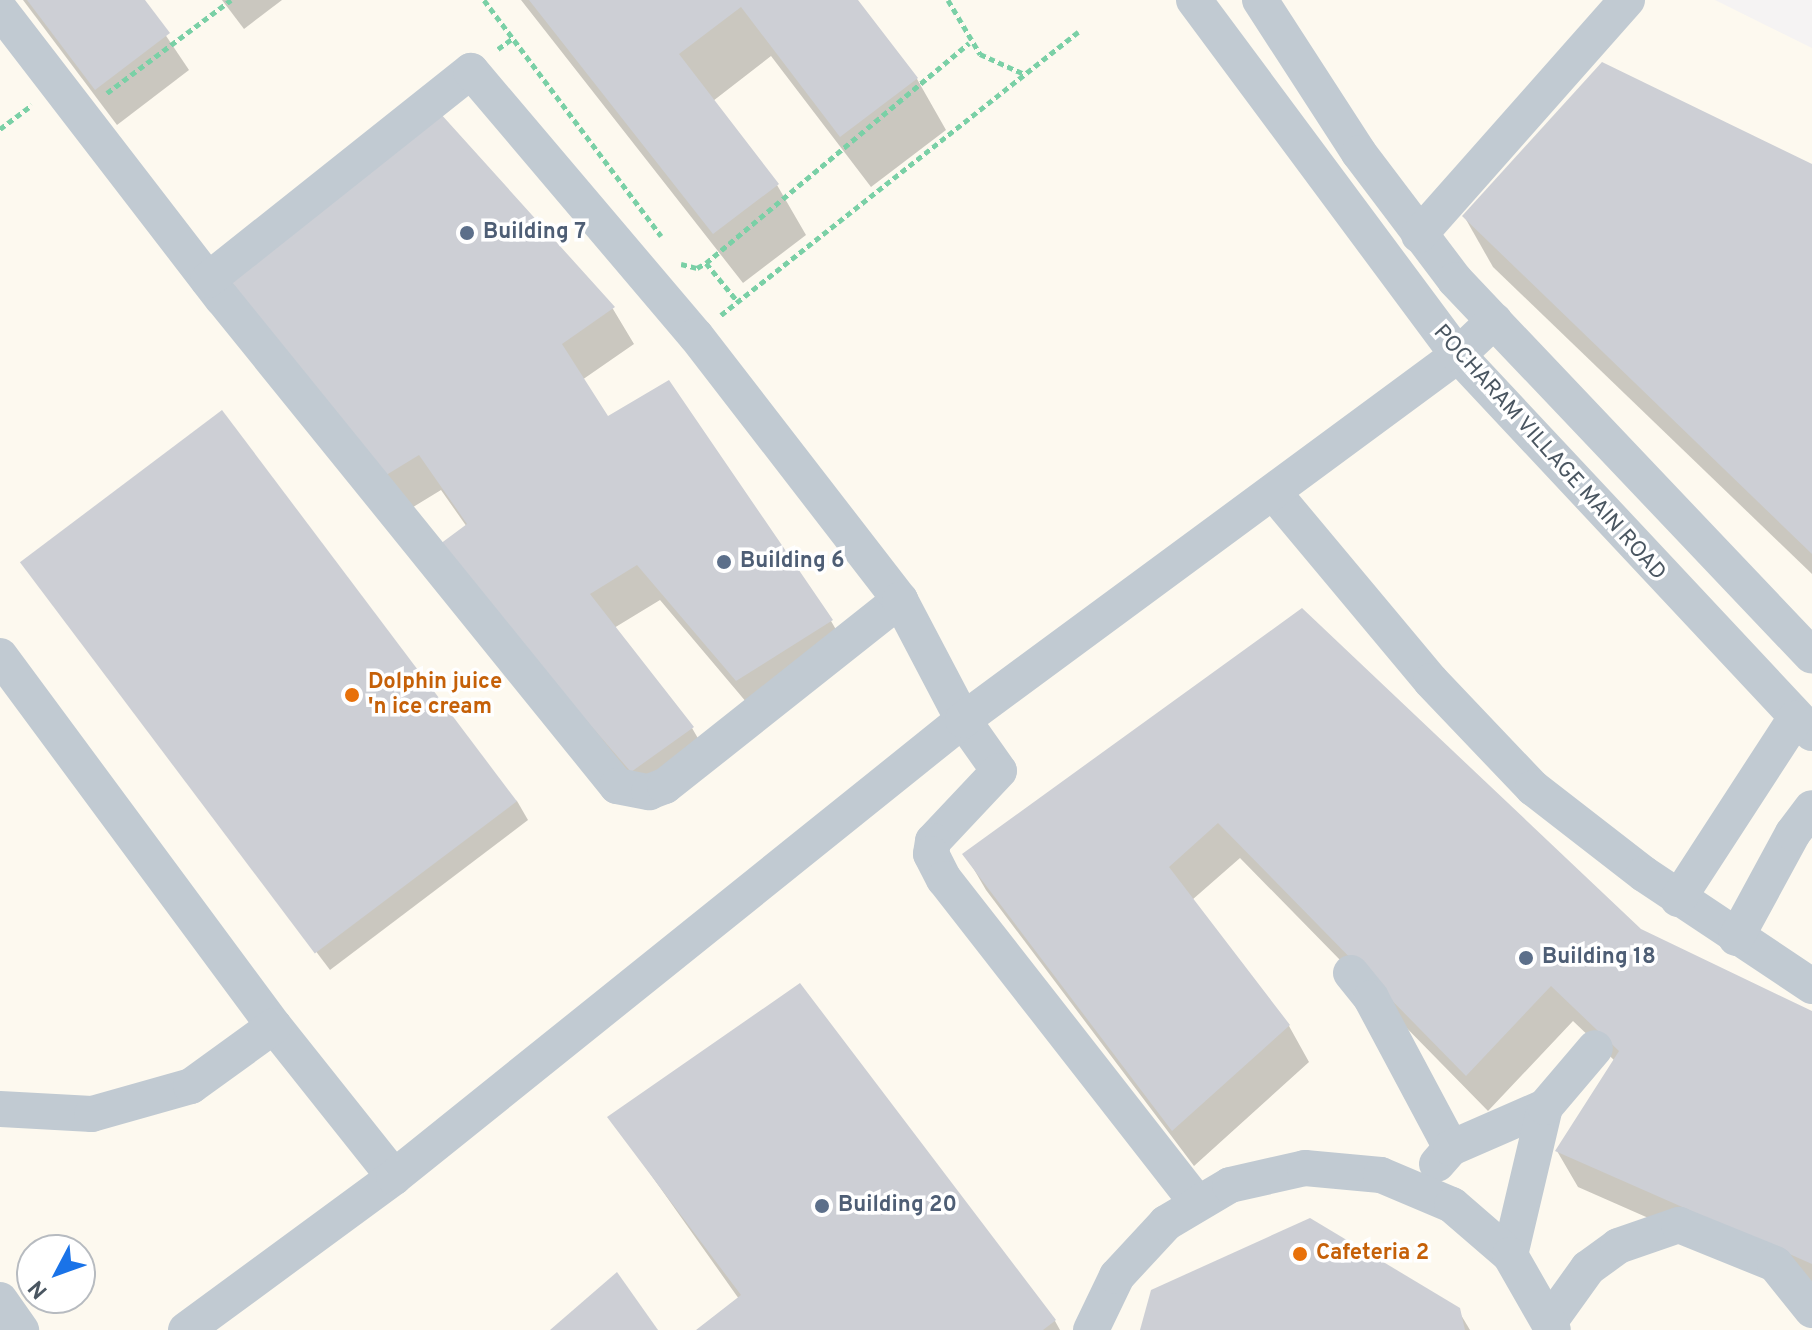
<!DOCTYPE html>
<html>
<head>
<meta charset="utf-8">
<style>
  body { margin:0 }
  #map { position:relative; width:1812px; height:1330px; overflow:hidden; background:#f5f3f3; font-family:Overpass,sans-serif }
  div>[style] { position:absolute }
  .commercial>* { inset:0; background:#fdf9ef }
  .shadow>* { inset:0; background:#0003 }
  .building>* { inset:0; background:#cdcfd5; transform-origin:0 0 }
  .path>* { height:5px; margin-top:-2.5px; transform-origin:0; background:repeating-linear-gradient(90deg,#7ad0a6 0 6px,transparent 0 10px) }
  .minor>* { height:36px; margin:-18px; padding:0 18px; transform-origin:18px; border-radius:18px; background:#c1cad2 }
  .dots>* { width:22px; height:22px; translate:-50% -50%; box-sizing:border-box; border:4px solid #fff; border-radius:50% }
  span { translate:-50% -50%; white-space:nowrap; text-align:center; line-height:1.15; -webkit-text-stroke:7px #fff; paint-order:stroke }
  .service-label { font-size:22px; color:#4e5e75; font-weight:700 }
  .left { translate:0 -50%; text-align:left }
  .street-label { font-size:22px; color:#4a5661 }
  .food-label { font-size:22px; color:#c56008; font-weight:700 }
  .north { position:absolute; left:16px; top:1234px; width:80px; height:80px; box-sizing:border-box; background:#fff; border:2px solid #b7bbc0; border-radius:50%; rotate:229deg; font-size:22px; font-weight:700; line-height:32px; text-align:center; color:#4a5661 }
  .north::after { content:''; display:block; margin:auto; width:28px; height:36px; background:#1a73e8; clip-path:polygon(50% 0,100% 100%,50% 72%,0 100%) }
</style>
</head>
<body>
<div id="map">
  <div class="commercial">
    <i style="clip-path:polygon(evenodd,0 0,1715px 0,1812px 48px,1812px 1330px,0 1330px,0 0,32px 1250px,80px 1250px,80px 1298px,32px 1298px,32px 1250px)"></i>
  </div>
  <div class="shadow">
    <i style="clip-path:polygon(23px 0,142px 0,189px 70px,117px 125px)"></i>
    <i style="clip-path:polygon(222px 0,282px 0,244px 29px)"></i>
    <i style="clip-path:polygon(521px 0,856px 0,917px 79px,946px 130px,871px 187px,771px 56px,713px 101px,777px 185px,806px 235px,743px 283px)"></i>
    <i style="clip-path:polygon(440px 115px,613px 309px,634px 344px,582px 380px,607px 419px,831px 621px,852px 657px,758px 716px,660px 600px,614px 628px,692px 728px,713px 764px,653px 807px,459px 584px,467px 527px,441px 490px,405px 512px,250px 316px)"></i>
    <i style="clip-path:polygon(1812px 166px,1812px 574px,1493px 267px,1464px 216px)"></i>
    <i style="clip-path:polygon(24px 564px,517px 801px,528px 820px,330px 970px)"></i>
    <i style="clip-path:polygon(1302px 610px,1640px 931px,1812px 1013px,1812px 1290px,1578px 1187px,1557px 1151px,1615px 1061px,1573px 1021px,1488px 1111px,1240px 858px,1192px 900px,1289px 1026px,1309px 1062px,1194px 1166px,986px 890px,965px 854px)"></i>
    <i style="clip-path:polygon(799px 986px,1055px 1321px,1060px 1330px,699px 1330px,739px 1299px,610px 1117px)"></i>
    <i style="clip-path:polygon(1458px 1310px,1470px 1330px,1142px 1330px)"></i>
  </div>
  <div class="building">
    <i style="clip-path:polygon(27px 0,145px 0,170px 33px,95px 90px)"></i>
    <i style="clip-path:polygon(529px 0,858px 0,918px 78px,840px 137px,741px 7px,679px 54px,779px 184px,713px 234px)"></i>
    <i style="clip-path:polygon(1602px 62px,1812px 164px,1812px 554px,1462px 216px)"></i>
    <i style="clip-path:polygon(440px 113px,615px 307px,562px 344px,608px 416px,669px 380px,833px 620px,736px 681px,637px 565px,590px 594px,694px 727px,631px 772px,436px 547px,467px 524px,419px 455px,383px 477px,227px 280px)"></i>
    <i style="left:222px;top:410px;width:490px;height:253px;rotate:53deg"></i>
    <i style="clip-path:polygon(1302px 608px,1641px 929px,1812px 1011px,1812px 1264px,1555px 1151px,1619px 1051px,1551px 986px,1466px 1076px,1218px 823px,1169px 867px,1290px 1025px,1172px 1131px,962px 854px)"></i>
    <i style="clip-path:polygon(800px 983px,1056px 1320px,1043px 1330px,696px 1330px,741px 1295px,607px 1117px)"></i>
    <i style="clip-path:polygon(1310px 1218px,1460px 1308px,1465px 1330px,1140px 1330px,1151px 1290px)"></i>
    <i style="clip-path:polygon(617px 1272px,658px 1330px,550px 1330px)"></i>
  </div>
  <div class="path">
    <i style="left:484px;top:0;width:295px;rotate:53.1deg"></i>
    <i style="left:948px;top:0;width:63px;rotate:59.3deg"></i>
    <i style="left:980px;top:54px;width:48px;rotate:24.4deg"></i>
    <i style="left:498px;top:49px;width:19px;rotate:-36deg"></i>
    <i style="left:107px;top:93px;width:155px;rotate:-36.9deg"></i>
    <i style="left:0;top:129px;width:40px;rotate:-37deg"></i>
    <i style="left:706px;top:263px;width:50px;rotate:50.6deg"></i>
    <i style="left:681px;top:264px;width:16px;rotate:14deg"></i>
    <i style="left:697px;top:268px;width:10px;rotate:-29deg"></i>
    <i style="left:706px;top:263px;width:343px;rotate:-39.9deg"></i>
    <i style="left:721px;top:315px;width:456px;rotate:-38.4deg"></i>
  </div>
  <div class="minor">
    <i style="left:1194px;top:0;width:442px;rotate:53.4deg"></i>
    <i style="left:1458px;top:355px;width:518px;rotate:46.88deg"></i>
    <i style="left:1260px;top:0;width:182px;rotate:57.1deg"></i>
    <i style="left:1359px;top:153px;width:159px;rotate:52.9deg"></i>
    <i style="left:1455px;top:280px;width:518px;rotate:46.48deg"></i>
    <i style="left:0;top:10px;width:364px;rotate:52.4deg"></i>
    <i style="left:222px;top:298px;width:628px;rotate:51.01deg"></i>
    <i style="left:617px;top:786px;width:33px;rotate:11deg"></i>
    <i style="left:649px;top:792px;width:17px;rotate:-21deg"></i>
    <i style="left:665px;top:786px;width:300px;rotate:-38.4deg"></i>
    <i style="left:1419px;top:235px;width:314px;rotate:-48.5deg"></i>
    <i style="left:208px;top:280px;width:336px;rotate:-38.5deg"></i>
    <i style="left:471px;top:71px;width:348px;rotate:49.7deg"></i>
    <i style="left:696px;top:336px;width:334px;rotate:52.3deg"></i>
    <i style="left:900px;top:600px;width:136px;rotate:62.3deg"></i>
    <i style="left:963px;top:720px;width:62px;rotate:54.8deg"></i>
    <i style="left:999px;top:771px;width:96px;rotate:133.3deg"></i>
    <i style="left:933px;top:841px;width:13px;rotate:99deg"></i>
    <i style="left:931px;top:854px;width:28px;rotate:63deg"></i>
    <i style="left:944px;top:879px;width:410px;rotate:52deg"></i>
    <i style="left:1273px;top:492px;width:246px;rotate:50.1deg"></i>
    <i style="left:1431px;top:681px;width:148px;rotate:46.4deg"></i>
    <i style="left:1533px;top:788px;width:140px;rotate:37.8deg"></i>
    <i style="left:1644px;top:874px;width:202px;rotate:33.7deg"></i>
    <i style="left:0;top:656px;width:460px;rotate:53.5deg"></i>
    <i style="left:274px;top:1026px;width:193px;rotate:51.5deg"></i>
    <i style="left:1678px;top:899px;width:215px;rotate:-57deg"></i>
    <i style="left:1736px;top:938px;width:119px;rotate:-61.5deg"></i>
    <i style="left:1793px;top:833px;width:31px;rotate:-53deg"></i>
    <i style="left:1351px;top:973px;width:32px;rotate:51deg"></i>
    <i style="left:1371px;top:998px;width:170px;rotate:61.9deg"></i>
    <i style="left:0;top:1109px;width:92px;rotate:3.1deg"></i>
    <i style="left:92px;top:1114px;width:103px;rotate:-15.8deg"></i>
    <i style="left:191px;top:1086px;width:102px;rotate:-35.9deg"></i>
    <i style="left:1437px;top:1164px;width:21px;rotate:-49deg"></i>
    <i style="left:1451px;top:1148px;width:103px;rotate:-23.6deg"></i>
    <i style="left:1510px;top:1255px;width:152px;rotate:-76.7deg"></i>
    <i style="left:1545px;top:1107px;width:77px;rotate:-49.7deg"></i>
    <i style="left:0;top:1300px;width:37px;rotate:55deg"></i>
    <i style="left:1550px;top:1321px;width:65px;rotate:-54.4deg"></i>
    <i style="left:1588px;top:1268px;width:37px;rotate:-36deg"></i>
    <i style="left:1618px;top:1246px;width:65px;rotate:-19deg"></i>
    <i style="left:1679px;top:1225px;width:104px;rotate:22.1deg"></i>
    <i style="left:1775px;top:1264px;width:59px;rotate:51.2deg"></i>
    <i style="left:186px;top:1330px;width:258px;rotate:-36.3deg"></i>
    <i style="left:394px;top:1177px;width:730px;rotate:-38.77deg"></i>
    <i style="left:963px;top:720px;width:615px;rotate:-36.4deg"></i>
    <i style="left:1458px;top:355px;width:50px;rotate:-43.4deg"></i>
    <i style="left:1091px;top:1330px;width:60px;rotate:-64.3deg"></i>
    <i style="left:1117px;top:1276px;width:72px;rotate:-47.2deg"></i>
    <i style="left:1166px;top:1223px;width:74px;rotate:-30.7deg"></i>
    <i style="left:1230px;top:1185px;width:77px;rotate:-12.8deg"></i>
    <i style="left:1305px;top:1168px;width:76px;rotate:5.3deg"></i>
    <i style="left:1381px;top:1175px;width:77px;rotate:22.9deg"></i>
    <i style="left:1452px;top:1205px;width:77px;rotate:40.8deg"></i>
    <i style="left:1510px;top:1255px;width:86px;rotate:60.2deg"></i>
  </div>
  <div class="dots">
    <i style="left:467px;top:233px;background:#5c6f8a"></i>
    <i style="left:724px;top:562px;background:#5c6f8a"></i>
    <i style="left:352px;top:695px;background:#e8710a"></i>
    <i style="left:1526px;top:958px;background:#5c6f8a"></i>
    <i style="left:822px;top:1206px;background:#5c6f8a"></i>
    <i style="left:1300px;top:1254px;background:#e8710a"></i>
  </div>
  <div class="service-label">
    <span class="left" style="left:483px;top:233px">Building 7</span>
    <span class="left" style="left:740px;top:562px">Building 6</span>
    <span class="left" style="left:1542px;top:958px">Building 18</span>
    <span class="left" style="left:838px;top:1206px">Building 20</span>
  </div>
  <div class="street-label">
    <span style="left:1549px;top:453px;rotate:48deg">POCHARAM VILLAGE MAIN ROAD</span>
  </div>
  <div class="food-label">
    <span class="left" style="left:368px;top:695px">Dolphin juice<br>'n ice cream</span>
    <span class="left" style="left:1316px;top:1254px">Cafeteria 2</span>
  </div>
  <div class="north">N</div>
</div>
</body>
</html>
